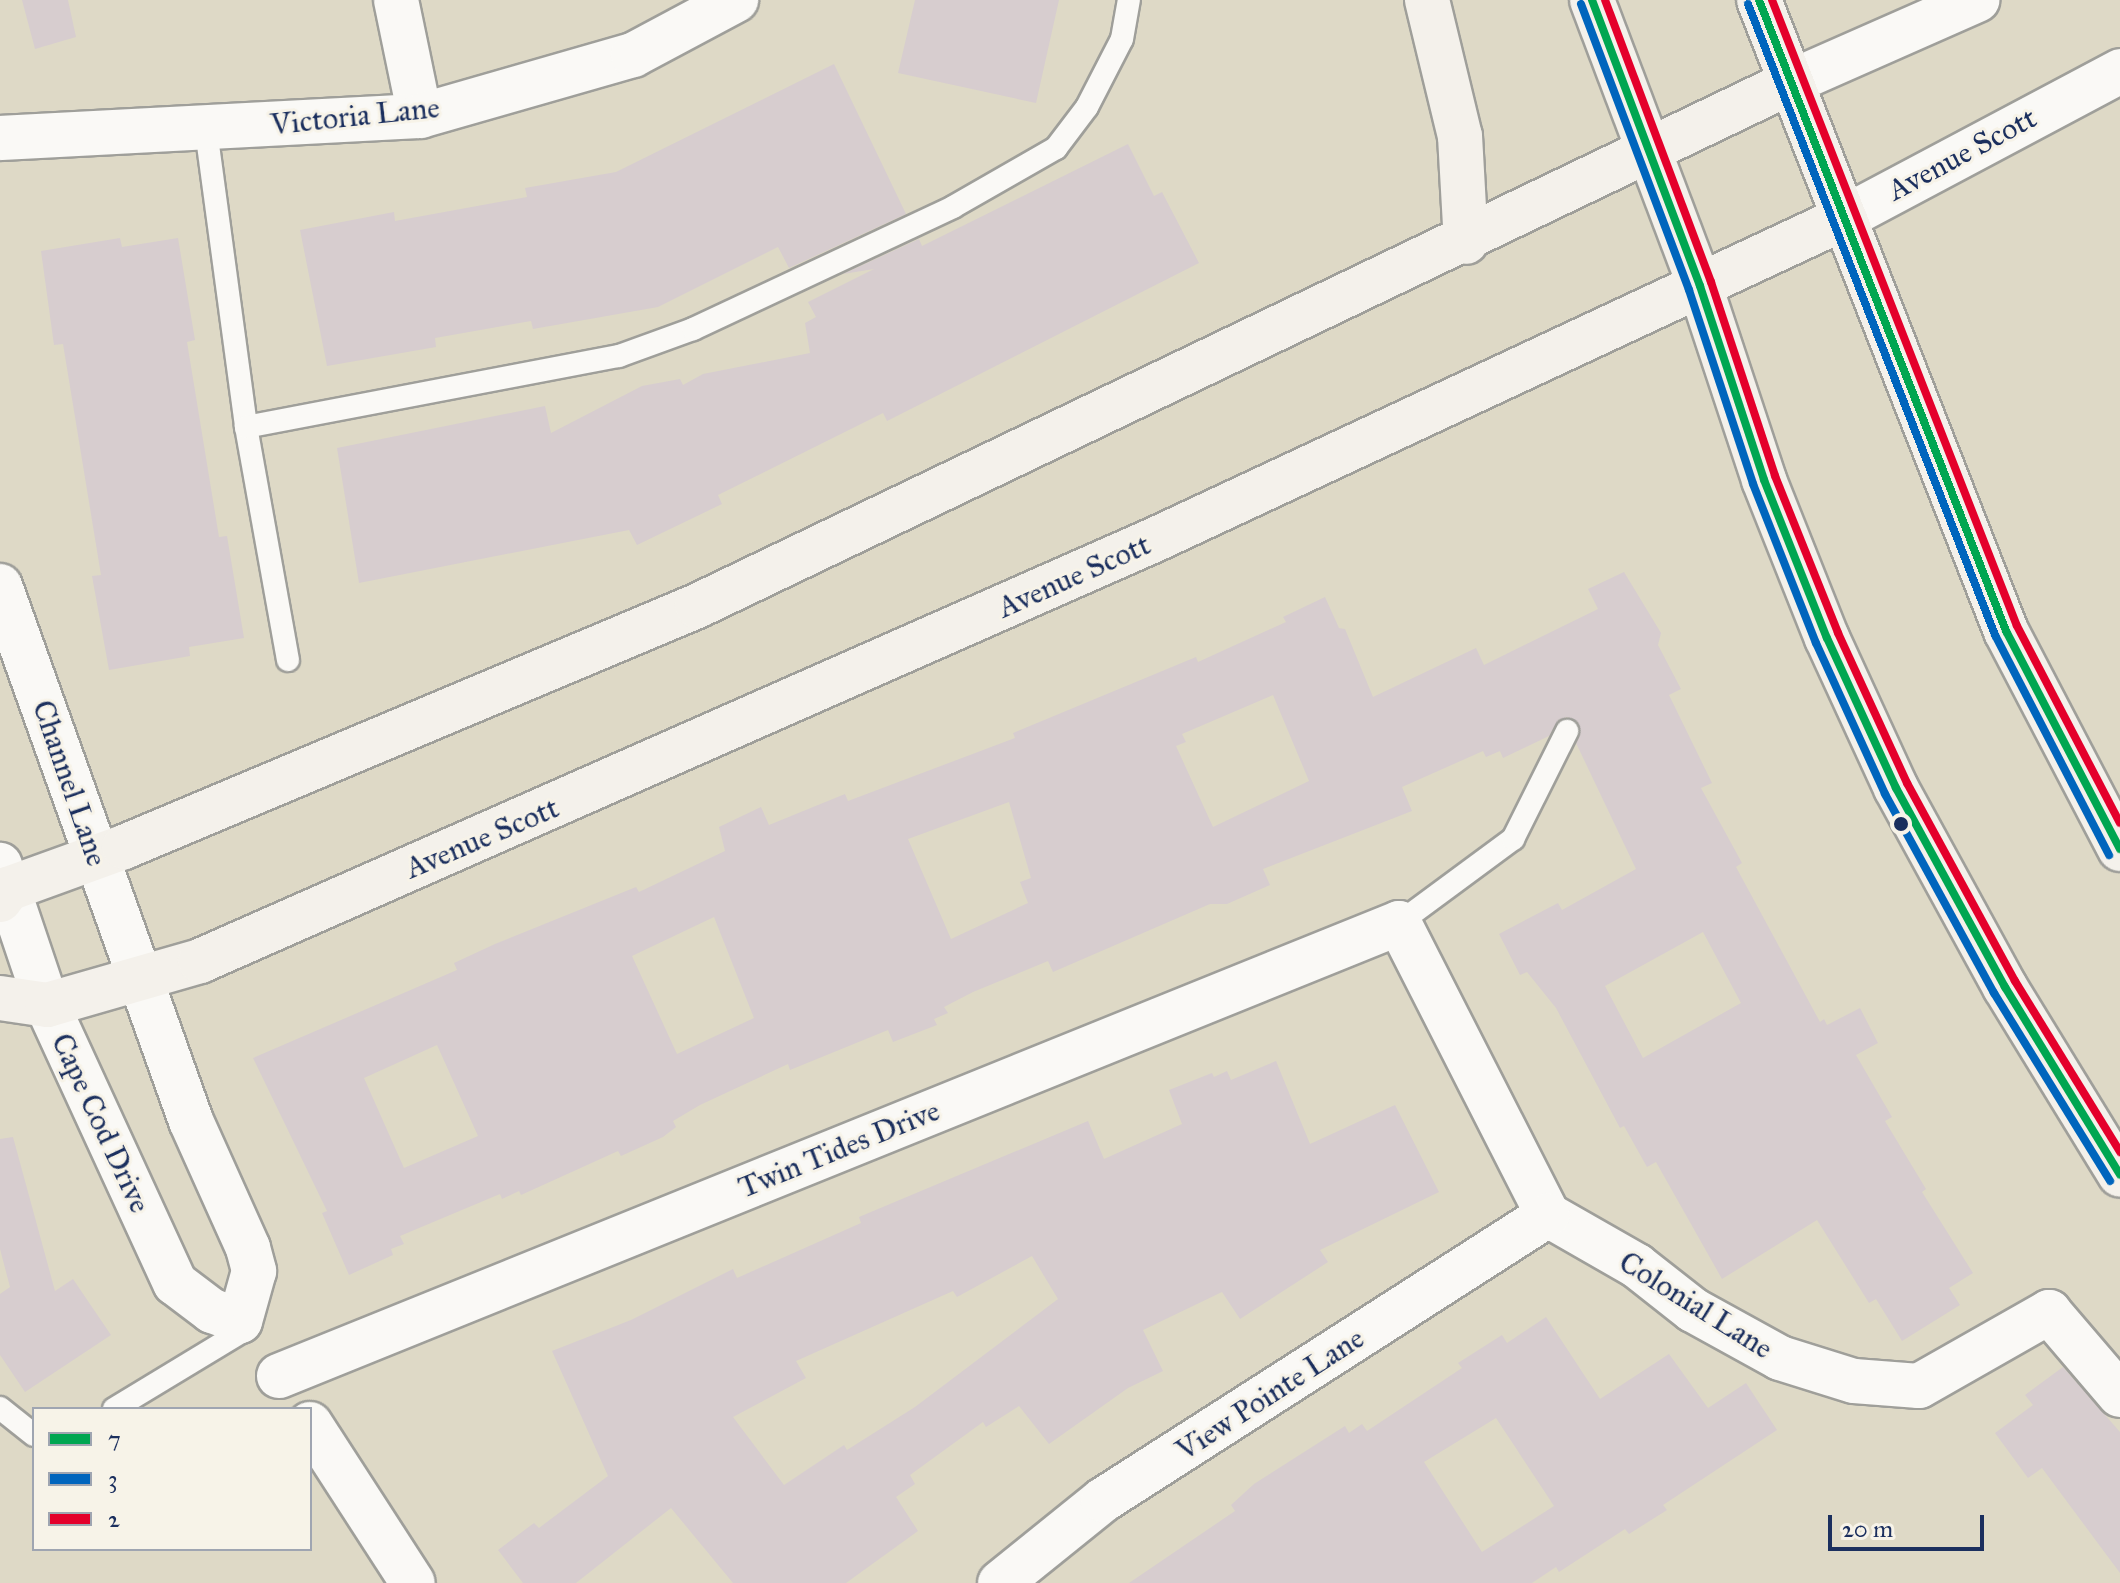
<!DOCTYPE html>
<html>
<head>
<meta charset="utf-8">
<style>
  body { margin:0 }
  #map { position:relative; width:2120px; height:1583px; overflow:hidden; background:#ded9c6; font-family:"IM FELL Great Primer",serif }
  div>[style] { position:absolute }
  .building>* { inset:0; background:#d7cdcf }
  .roads { filter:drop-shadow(2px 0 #9f9f9a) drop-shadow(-2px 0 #9f9f9a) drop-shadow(0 2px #9f9f9a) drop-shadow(0 -2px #9f9f9a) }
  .lane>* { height:22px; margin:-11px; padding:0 11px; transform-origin:11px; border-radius:11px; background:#faf9f6 }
  .street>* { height:44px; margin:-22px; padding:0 22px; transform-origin:22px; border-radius:22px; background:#faf9f6 }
  .secondary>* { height:44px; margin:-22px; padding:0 22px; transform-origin:22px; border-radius:22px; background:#f4f1eb }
  .bus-1>* { height:8px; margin:-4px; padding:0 4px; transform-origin:4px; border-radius:4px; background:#00a651 }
  .bus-2>* { height:8px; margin:-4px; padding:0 4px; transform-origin:4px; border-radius:4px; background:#0065bd }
  .bus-3>* { height:8px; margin:-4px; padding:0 4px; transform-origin:4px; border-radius:4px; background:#e4002b }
  .dots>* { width:22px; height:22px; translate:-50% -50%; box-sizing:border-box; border:4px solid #f7f3e8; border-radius:50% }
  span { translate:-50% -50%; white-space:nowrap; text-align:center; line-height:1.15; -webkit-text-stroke:6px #f7f3e8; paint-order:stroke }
  .street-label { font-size:30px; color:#1b2f5e }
  .legend { position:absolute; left:32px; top:1407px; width:280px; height:144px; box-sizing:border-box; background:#f7f3e8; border:2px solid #9fa5b1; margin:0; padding:10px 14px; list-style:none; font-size:24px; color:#1b2f5e }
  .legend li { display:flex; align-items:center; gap:16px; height:40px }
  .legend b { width:40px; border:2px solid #9fa5b1 }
  .scale { position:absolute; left:1828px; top:1515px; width:156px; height:36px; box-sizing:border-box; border:4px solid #1b2f5e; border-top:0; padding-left:10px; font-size:24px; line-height:28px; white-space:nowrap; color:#1b2f5e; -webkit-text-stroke:6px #f7f3e8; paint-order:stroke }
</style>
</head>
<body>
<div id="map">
  <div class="building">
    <i style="clip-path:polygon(22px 0,68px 0,76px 37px,35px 49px)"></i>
    <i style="clip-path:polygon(915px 0,1059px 0,1036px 103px,898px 73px)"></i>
    <i style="clip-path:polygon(834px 64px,906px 214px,789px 268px,778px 247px,658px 307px,533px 329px,531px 321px,435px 338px,436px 347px,327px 366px,300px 230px,394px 212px,395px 221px,527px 197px,525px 188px,616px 172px)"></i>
    <i style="clip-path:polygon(1128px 144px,1154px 196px,1162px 192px,1199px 263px,887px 421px,883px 413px,718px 495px,722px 504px,637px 545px,629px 530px,359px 583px,337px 448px,545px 406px,551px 433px,642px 386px,680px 379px,683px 385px,703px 374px,810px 353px,805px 323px,816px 317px,808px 302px,874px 269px,843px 274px,919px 239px,922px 246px)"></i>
    <i style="clip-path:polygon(120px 238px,122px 247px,178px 238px,195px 340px,187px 342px,219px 537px,227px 536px,244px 638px,189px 647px,190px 656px,109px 670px,92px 576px,101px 575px,63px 344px,54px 345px,41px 251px)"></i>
    <i style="clip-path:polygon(evenodd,1624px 572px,1661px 633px,1658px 645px,1681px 689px,1669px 695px,1712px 783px,1701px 788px,1742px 863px,1736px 867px,1820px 1022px,1824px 1019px,1827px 1025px,1860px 1008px,1878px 1043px,1856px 1055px,1892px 1117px,1885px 1121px,1926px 1189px,1922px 1192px,1973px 1273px,1949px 1288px,1960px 1305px,1902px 1341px,1876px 1299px,1869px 1303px,1817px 1220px,1722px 1279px,1656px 1162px,1647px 1167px,1624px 1126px,1620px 1128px,1556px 1008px,1527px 972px,1520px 975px,1499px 934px,1558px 903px,1562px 910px,1636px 869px,1576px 743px,1579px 724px,1567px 717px,1559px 720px,1549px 736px,1503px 758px,1500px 751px,1486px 757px,1483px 751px,1402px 787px,1412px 811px,1263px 869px,1270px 885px,1227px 904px,1210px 904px,1053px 972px,1048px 961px,973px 992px,944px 1007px,948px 1013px,934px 1019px,937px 1025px,893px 1042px,888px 1030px,790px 1070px,788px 1064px,700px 1105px,673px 1121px,676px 1127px,663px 1137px,621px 1156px,618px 1151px,521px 1195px,519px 1191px,502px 1199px,500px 1194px,400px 1236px,404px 1244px,391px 1249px,393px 1255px,349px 1275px,322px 1213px,327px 1211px,253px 1058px,457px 970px,454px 963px,495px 944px,636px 887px,639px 892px,725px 851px,719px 827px,761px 807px,769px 825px,845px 794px,848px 801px,1015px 738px,1013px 733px,1196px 657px,1198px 662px,1286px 622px,1283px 617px,1325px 597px,1339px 628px,1345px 629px,1373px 697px,1476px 648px,1484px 665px,1598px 609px,1588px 589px,1624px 572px,1273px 695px,1309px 781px,1213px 827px,1176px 746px,1186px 742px,1182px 734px,1273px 695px,1624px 572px,1009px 802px,1031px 878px,1020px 882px,1028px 903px,951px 939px,908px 839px,1009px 802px,1624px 572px,714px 917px,754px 1018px,677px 1054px,632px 956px,714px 917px,1624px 572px,1703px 932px,1741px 1003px,1643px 1058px,1605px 986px,1703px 932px,1624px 572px,437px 1045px,478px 1136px,404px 1168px,364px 1078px,437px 1045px)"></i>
    <i style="clip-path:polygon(evenodd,1276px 1061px,1310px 1144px,1395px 1105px,1439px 1192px,1320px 1250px,1328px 1262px,1240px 1319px,1222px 1292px,1143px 1330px,1163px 1371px,1128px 1388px,1049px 1444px,1019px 1406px,986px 1427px,983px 1422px,910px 1475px,915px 1484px,896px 1497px,918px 1531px,846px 1583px,733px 1583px,671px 1508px,576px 1583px,523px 1583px,498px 1550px,534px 1523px,539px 1528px,608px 1476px,552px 1351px,631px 1320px,733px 1269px,737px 1278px,861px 1223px,859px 1217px,1088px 1121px,1104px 1159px,1182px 1124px,1169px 1090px,1212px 1073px,1214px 1077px,1227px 1071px,1231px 1080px,1276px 1061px,1032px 1256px,1058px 1299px,915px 1407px,847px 1450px,844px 1445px,784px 1485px,733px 1417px,806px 1378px,796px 1361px,953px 1291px,957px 1297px,1032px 1256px)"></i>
    <i style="clip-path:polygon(13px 1137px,55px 1291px,73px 1279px,111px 1335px,25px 1392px,0 1355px,0 1294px,10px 1287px,0 1249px,0 1139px)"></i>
    <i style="clip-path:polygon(evenodd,1546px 1317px,1600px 1399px,1669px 1354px,1708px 1408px,1746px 1383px,1777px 1430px,1663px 1505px,1667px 1510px,1629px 1534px,1625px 1529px,1559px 1572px,1556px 1567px,1532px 1583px,1129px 1583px,1235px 1511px,1231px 1505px,1254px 1484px,1345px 1426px,1349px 1433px,1362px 1424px,1367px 1431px,1462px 1368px,1458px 1363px,1502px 1335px,1507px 1343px,1546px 1317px,1496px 1418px,1554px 1506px,1482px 1552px,1424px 1462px,1496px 1418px)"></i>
    <i style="clip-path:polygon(2063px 1367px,2120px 1432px,2120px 1573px,2042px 1468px,2028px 1478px,1995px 1433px,2033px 1405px,2025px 1395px)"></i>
  </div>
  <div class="roads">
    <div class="lane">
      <i style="left:206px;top:130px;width:300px;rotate:82.3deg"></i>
      <i style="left:288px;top:660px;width:237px;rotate:-100.2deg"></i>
      <i style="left:246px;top:427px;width:380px;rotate:-10.8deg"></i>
      <i style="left:619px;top:356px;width:79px;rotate:-20deg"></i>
      <i style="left:693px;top:329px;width:287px;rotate:-25.1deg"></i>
      <i style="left:953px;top:207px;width:119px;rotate:-29.8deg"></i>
      <i style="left:1056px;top:148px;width:51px;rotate:-52.9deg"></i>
      <i style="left:1087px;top:107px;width:76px;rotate:-62.8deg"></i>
      <i style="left:1122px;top:39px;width:40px;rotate:-80deg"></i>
      <i style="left:1399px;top:923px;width:142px;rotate:-36.4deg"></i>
      <i style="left:1513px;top:839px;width:121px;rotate:-63.4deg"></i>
      <i style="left:0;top:1408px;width:43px;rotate:38.5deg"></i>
      <i style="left:114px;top:1409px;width:154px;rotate:-31.2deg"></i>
    </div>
    <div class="street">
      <i style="left:396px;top:0;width:118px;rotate:78.3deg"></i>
      <i style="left:1789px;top:83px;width:206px;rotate:-23.8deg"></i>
      <i style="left:0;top:138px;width:421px;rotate:-3deg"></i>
      <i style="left:420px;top:116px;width:222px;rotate:-16deg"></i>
      <i style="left:633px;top:55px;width:117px;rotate:-28.1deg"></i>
      <i style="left:1844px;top:218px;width:313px;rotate:-28deg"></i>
      <i style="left:0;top:586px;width:568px;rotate:70.35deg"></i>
      <i style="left:191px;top:1121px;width:139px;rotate:65.8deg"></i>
      <i style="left:248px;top:1248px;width:24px;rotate:75deg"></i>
      <i style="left:254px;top:1271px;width:52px;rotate:105.6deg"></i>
      <i style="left:240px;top:1321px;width:30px;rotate:-160deg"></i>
      <i style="left:212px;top:1311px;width:46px;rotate:-142.9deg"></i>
      <i style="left:175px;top:1283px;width:306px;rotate:-114.7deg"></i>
      <i style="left:47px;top:1005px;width:148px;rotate:-108.6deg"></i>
      <i style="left:279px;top:1376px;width:1208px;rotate:-22.02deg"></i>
      <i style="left:1399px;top:923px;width:328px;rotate:63deg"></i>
      <i style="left:1548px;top:1215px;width:103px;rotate:29.8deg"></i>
      <i style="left:1637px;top:1266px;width:71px;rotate:38.2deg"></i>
      <i style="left:1693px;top:1310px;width:99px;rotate:28.9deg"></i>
      <i style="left:1780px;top:1358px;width:77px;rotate:17.3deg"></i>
      <i style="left:1854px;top:1381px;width:65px;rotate:4.4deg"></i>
      <i style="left:1919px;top:1386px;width:150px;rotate:-29.6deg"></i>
      <i style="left:2049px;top:1312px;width:109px;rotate:49.5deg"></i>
      <i style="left:310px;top:1424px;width:189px;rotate:57.1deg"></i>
      <i style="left:1000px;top:1583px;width:132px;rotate:-38.9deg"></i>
      <i style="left:1103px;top:1500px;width:528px;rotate:-32.64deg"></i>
    </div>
    <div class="secondary">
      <i style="left:1427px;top:0;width:140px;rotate:76.4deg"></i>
      <i style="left:1460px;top:136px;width:106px;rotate:86.8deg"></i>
      <i style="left:1592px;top:0;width:306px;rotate:69.3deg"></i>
      <i style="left:1700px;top:286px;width:204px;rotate:71.7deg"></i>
      <i style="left:1764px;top:480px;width:170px;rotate:68.3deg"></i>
      <i style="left:1827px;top:638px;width:165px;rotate:65.3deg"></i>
      <i style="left:1896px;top:788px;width:227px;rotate:61.3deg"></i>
      <i style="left:2005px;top:987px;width:220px;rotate:58.5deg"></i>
      <i style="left:1759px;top:0;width:678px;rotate:68.62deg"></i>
      <i style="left:2006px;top:631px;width:246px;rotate:62.4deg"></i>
      <i style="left:0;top:900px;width:14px;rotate:-54deg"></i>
      <i style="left:8px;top:889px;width:123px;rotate:-19.9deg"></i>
      <i style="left:124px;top:847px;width:622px;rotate:-22.81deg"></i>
      <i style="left:697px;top:606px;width:1211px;rotate:-25.59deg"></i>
      <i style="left:0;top:998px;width:48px;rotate:8.5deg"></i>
      <i style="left:47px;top:1005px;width:159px;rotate:-16deg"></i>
      <i style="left:200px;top:961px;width:1041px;rotate:-23.81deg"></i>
      <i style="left:1152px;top:541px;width:764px;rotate:-25.02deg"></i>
    </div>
  </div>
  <div class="bus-1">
    <i style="left:1592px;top:0;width:306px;rotate:69.3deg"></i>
    <i style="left:1700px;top:286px;width:204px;rotate:71.7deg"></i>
    <i style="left:1764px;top:480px;width:170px;rotate:68.3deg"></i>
    <i style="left:1827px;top:638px;width:165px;rotate:65.3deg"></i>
    <i style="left:1896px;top:788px;width:227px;rotate:61.3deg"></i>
    <i style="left:2005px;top:987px;width:220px;rotate:58.5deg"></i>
    <i style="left:1759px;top:0;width:678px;rotate:68.62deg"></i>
    <i style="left:2006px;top:631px;width:246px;rotate:62.4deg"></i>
  </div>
  <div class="bus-2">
    <i style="left:1581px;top:4px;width:306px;rotate:69.3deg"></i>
    <i style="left:1689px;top:290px;width:204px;rotate:71.7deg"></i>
    <i style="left:1753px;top:484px;width:171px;rotate:68.4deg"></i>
    <i style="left:1816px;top:643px;width:166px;rotate:65.4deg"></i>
    <i style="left:1885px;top:794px;width:227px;rotate:61.3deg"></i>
    <i style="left:1994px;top:993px;width:221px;rotate:58.3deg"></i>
    <i style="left:1748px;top:4px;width:678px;rotate:68.62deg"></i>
    <i style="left:1995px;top:635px;width:248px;rotate:62.6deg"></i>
  </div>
  <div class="bus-3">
    <i style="left:1605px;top:0;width:301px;rotate:69.4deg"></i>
    <i style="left:1711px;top:282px;width:204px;rotate:71.7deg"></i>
    <i style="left:1775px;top:476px;width:169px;rotate:68.1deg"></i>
    <i style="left:1838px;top:633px;width:165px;rotate:65.3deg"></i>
    <i style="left:1907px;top:783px;width:226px;rotate:61.4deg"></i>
    <i style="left:2015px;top:981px;width:201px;rotate:58.4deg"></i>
    <i style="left:1772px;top:0;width:672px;rotate:68.63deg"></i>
    <i style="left:2017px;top:626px;width:222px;rotate:62.4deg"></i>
  </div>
  <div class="dots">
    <i style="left:1901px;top:824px;background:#1b2f5e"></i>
  </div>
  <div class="street-label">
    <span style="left:355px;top:116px;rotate:-6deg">Victoria Lane</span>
    <span style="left:1962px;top:154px;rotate:-28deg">Avenue Scott</span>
    <span style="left:1074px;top:576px;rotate:-24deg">Avenue Scott</span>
    <span style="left:70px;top:783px;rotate:71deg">Channel Lane</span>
    <span style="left:482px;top:838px;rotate:-23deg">Avenue Scott</span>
    <span style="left:101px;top:1123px;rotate:65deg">Cape Cod Drive</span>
    <span style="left:839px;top:1149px;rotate:-22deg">Twin Tides Drive</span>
    <span style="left:1696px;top:1305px;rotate:32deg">Colonial Lane</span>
    <span style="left:1270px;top:1394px;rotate:-33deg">View Pointe Lane</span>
  </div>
  <ul class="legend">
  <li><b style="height:10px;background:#00a651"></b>7</li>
  <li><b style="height:10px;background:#0065bd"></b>3</li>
  <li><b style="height:10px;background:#e4002b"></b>2</li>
  </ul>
  <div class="scale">20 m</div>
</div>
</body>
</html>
